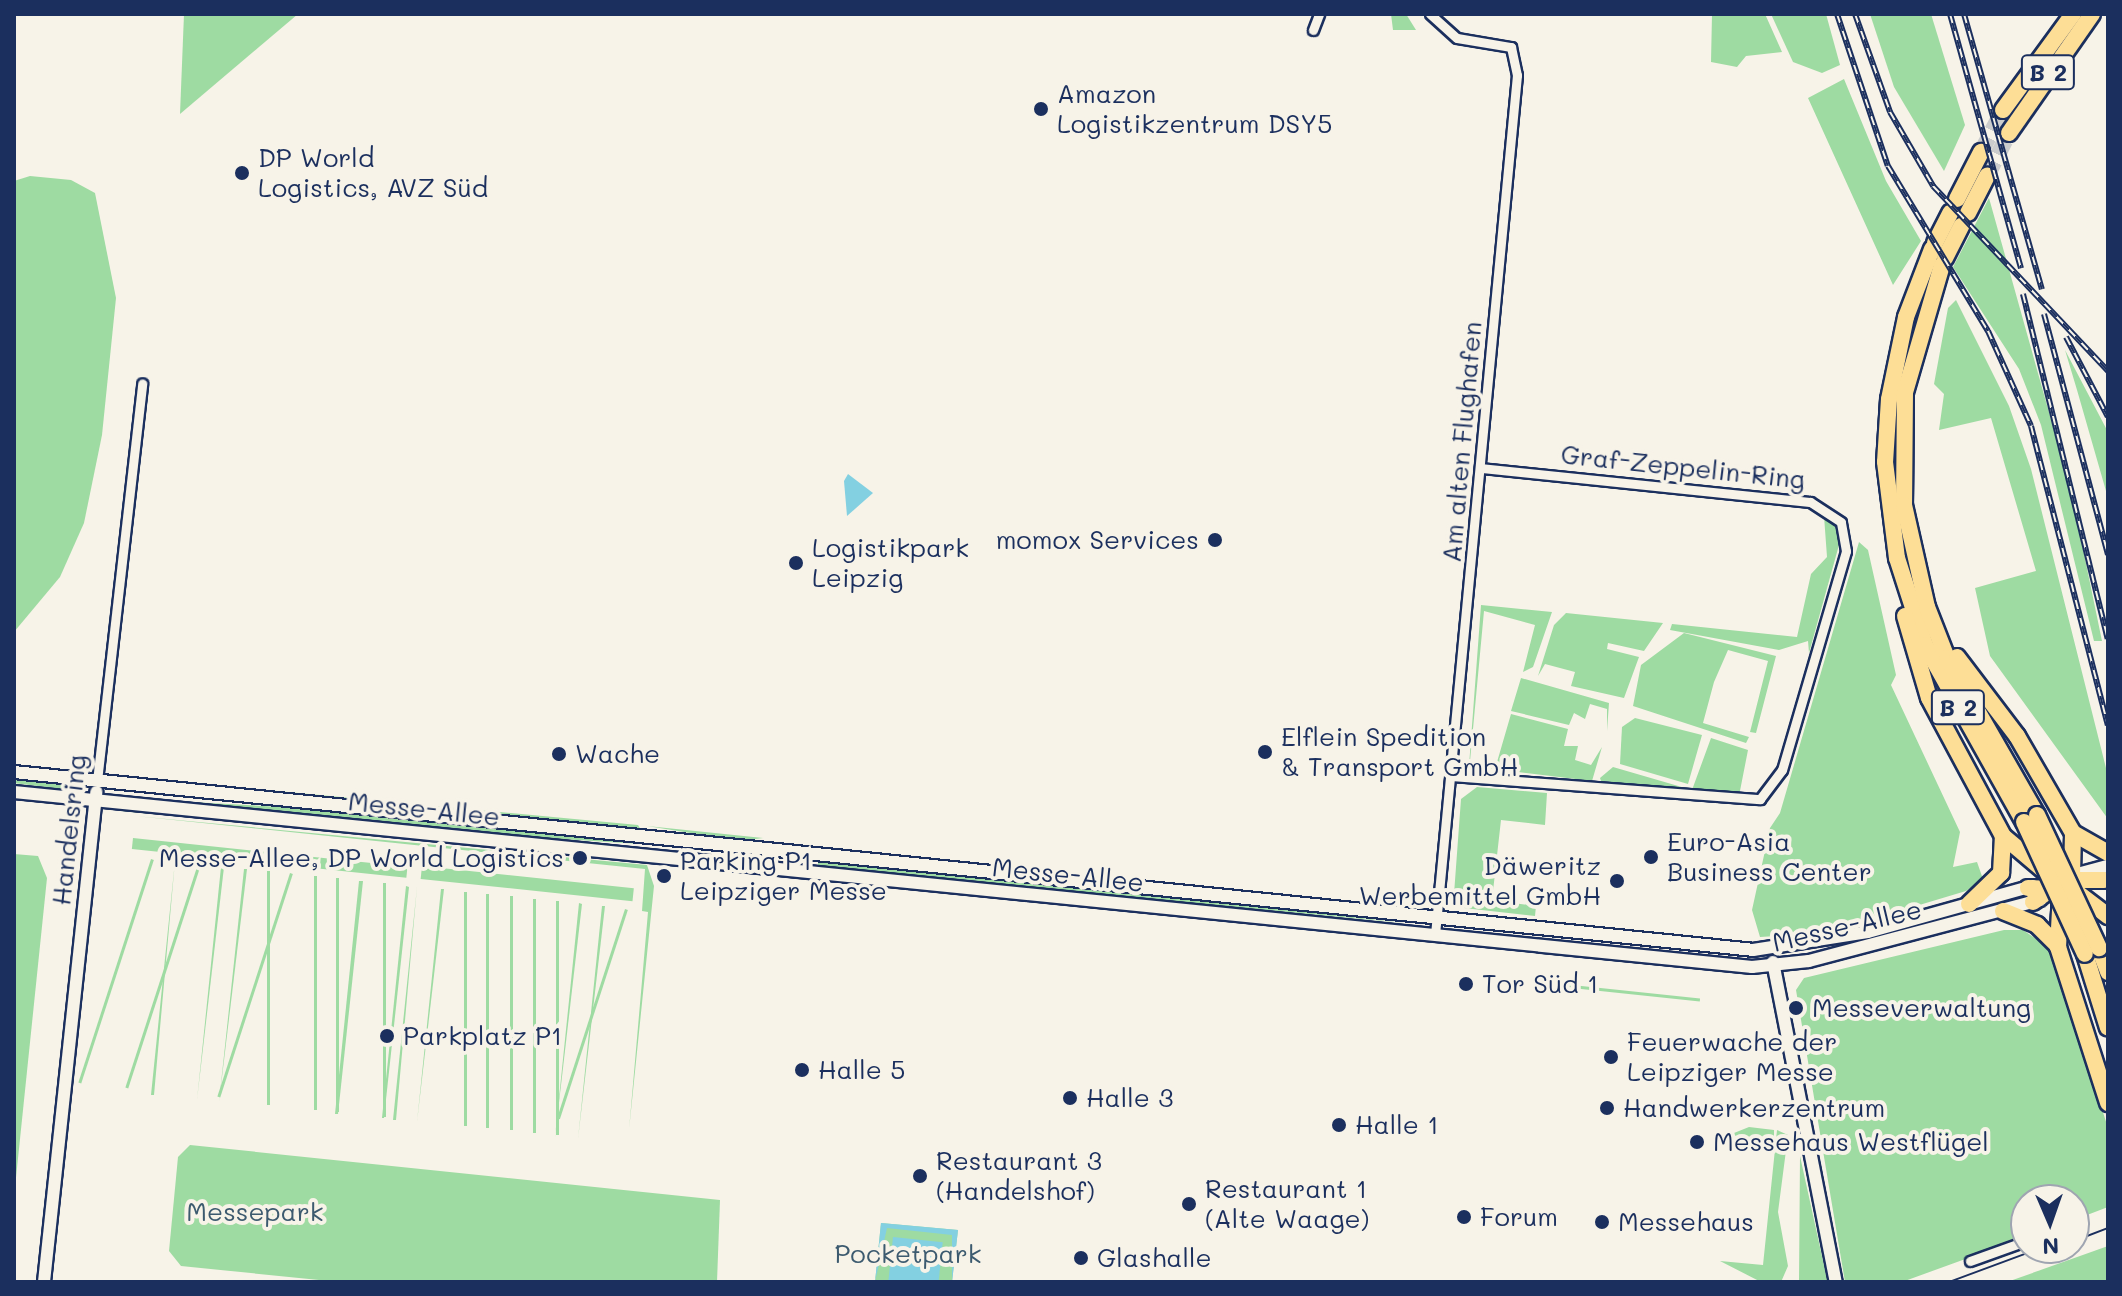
<!DOCTYPE html>
<html>
<head>
<meta charset="utf-8">
<style>
  body { margin:0 }
  #map { position:relative; width:2122px; height:1296px; overflow:hidden; background:#f7f3e8; font-family:Mali,sans-serif }
  div>[style] { position:absolute }
  .green>* { inset:0; background:#9edba2; transform-origin:0 0 }
  .water>* { inset:0; background:#83d0e1; transform-origin:0 0 }
  .highway-tunnel>* { height:16px; margin-top:-8px; transform-origin:0; background:repeating-linear-gradient(90deg,#cbcccc 0 16px,transparent 0 24px) }
  .roads { filter:drop-shadow(2px 0 #1b2f5e) drop-shadow(-2px 0 #1b2f5e) drop-shadow(0 2px #1b2f5e) drop-shadow(0 -2px #1b2f5e) }
  .street>* { height:9px; margin:-4.5px; padding:0 4.5px; transform-origin:4.5px; border-radius:4.5px; background:#f7f3e8 }
  .secondary>* { height:12px; margin:-6px; padding:0 6px; transform-origin:6px; border-radius:6px; background:#f7f3e8 }
  .highway>* { height:16px; margin:-8px; padding:0 8px; transform-origin:8px; border-radius:8px; background:#fdde96 }
  .tram>* { height:2px; margin:-1px; padding:0 1px; transform-origin:1px; border-radius:1px; background:#1b2f5e }
  .rail>* { height:6px; margin-top:-3px; transform-origin:0; background:repeating-linear-gradient(90deg,#f7f3e8 0 9px,#1b2f5e 0 18px); box-sizing:border-box; border-block:2px solid #1b2f5e }
  .bridges { filter:drop-shadow(2px 0 #1b2f5e) drop-shadow(-2px 0 #1b2f5e) drop-shadow(0 2px #1b2f5e) drop-shadow(0 -2px #1b2f5e) }
  .highway-bridge>* { height:16px; margin:-8px; padding:0 8px; transform-origin:8px; border-radius:8px; background:#fdde96 }
  .dots>* { width:22px; height:22px; translate:-50% -50%; box-sizing:border-box; border:4px solid #f7f3e8; border-radius:50% }
  span { translate:-50% -50%; white-space:nowrap; text-align:center; line-height:1.15; -webkit-text-stroke:8px #f7f3e8; paint-order:stroke }
  .shield-label span { padding:2px 6px; background:#f7f3e8; border:2px solid; border-radius:6px; -webkit-text-stroke-width:0 }
  .shield-label { font-size:24px; color:#1b2f5e; font-weight:700 }
  .poi-label { font-size:26px; color:#1b2f5e }
  .left { translate:0 -50%; text-align:left }
  .right { translate:-100% -50%; text-align:right }
  .street-label { font-size:26px; color:#1b2f5e }
  .park-label { font-size:26px; color:#3c5a6f }
  .frame { position:absolute; inset:0; border:16px solid #1b2f5e; pointer-events:none }
  .north { position:absolute; left:2010px; top:1184px; width:80px; height:80px; box-sizing:border-box; background:#f7f3e8; border:2px solid #9fa5b1; border-radius:50%; rotate:178deg; font-size:22px; font-weight:700; line-height:32px; text-align:center; color:#1b2f5e }
  .north::after { content:''; display:block; margin:auto; width:28px; height:36px; background:#1b2f5e; clip-path:polygon(50% 0,100% 100%,50% 72%,0 100%) }
</style>
</head>
<body>
<div id="map">
  <div class="green">
    <i style="clip-path:polygon(184px 14px,298px 14px,180px 114px)"></i>
    <i style="clip-path:polygon(1391px 14px,1406px 14px,1416px 30px,1393px 30px)"></i>
    <i style="clip-path:polygon(1712px 14px,1765px 14px,1782px 52px,1746px 56px,1737px 67px,1711px 62px)"></i>
    <i style="clip-path:polygon(1771px 14px,1826px 14px,1840px 65px,1822px 73px,1793px 62px)"></i>
    <i style="clip-path:polygon(1870px 14px,1931px 14px,1965px 125px,1944px 171px,1894px 87px)"></i>
    <i style="clip-path:polygon(1844px 79px,1886px 181px,1921px 241px,1893px 285px,1808px 98px)"></i>
    <i style="clip-path:polygon(30px 176px,71px 180px,95px 193px,116px 298px,102px 435px,84px 523px,60px 577px,14px 632px,14px 181px)"></i>
    <i style="clip-path:polygon(1989px 198px,2071px 491px,2102px 641px,2094px 641px,2041px 425px,2019px 369px,1953px 267px)"></i>
    <i style="clip-path:polygon(1956px 300px,2009px 406px,2031px 469px,2108px 776px,2108px 819px,1990px 656px,1975px 588px,2036px 571px,1991px 418px,1939px 430px,1944px 394px,1934px 384px,1948px 308px)"></i>
    <i style="clip-path:polygon(2065px 350px,2108px 432px,2108px 498px,2077px 390px)"></i>
    <i style="clip-path:polygon(1824px 516px,1837px 528px,1839px 545px,1809px 653px,1808px 641px,1779px 650px,1670px 630px,1672px 624px,1797px 637px,1811px 574px,1827px 557px)"></i>
    <i style="clip-path:polygon(1859px 542px,1868px 550px,1896px 675px,1891px 685px,1960px 832px,1953px 867px,1977px 862px,1983px 879px,1966px 891px,1796px 942px,1795px 935px,1760px 937px,1752px 910px,1770px 828px,1780px 813px)"></i>
    <i style="clip-path:polygon(1481px 605px,1552px 612px,1533px 667px,1523px 672px,1535px 625px,1484px 611px,1470px 761px,1495px 769px,1511px 714px,1568px 729px,1564px 746px,1578px 746px,1575px 760px,1591px 765px,1602px 747px,1592px 781px,1469px 766px)"></i>
    <i style="clip-path:polygon(1566px 613px,1663px 623px,1644px 651px,1608px 643px,1607px 649px,1639px 657px,1624px 698px,1571px 686px,1575px 672px,1545px 664px,1538px 676px,1554px 625px)"></i>
    <i style="clip-path:polygon(1684px 633px,1776px 656px,1756px 733px,1750px 732px,1768px 661px,1728px 650px,1714px 682px,1703px 723px,1749px 737px,1746px 743px,1633px 706px,1641px 665px)"></i>
    <i style="clip-path:polygon(1521px 678px,1609px 703px,1607px 731px,1607px 709px,1590px 704px,1585px 719px,1574px 713px,1569px 725px,1511px 711px)"></i>
    <i style="clip-path:polygon(1635px 718px,1702px 735px,1688px 784px,1620px 764px,1622px 727px)"></i>
    <i style="clip-path:polygon(1711px 738px,1748px 750px,1739px 796px,1601px 781px,1600px 778px,1613px 767px,1692px 790px)"></i>
    <i style="left:14px;top:777px;width:51px;height:6px;rotate:7deg"></i>
    <i style="clip-path:polygon(203px 784px,638px 825px,641px 830px,227px 790px)"></i>
    <i style="clip-path:polygon(1477px 787px,1547px 793px,1545px 825px,1501px 820px,1492px 900px,1536px 906px,1535px 916px,1464px 908px,1454px 894px,1461px 799px)"></i>
    <i style="clip-path:polygon(117px 798px,319px 809px,640px 838px,640px 844px,514px 836px)"></i>
    <i style="clip-path:polygon(131px 809px,508px 844px,556px 853px,121px 811px)"></i>
    <i style="clip-path:polygon(135px 816px,647px 865px,654px 886px,629px 1130px,648px 912px,642px 911px,645px 869px)"></i>
    <i style="clip-path:polygon(647px 826px,763px 838px,740px 841px)"></i>
    <i style="left:133px;top:838px;width:276px;height:11px;rotate:6deg"></i>
    <i style="clip-path:polygon(14px 854px,38px 856px,47px 878px,14px 1197px)"></i>
    <i style="left:151px;top:859px;width:3px;height:235px;rotate:18deg"></i>
    <i style="clip-path:polygon(175px 861px,154px 1095px,151px 1095px)"></i>
    <i style="clip-path:polygon(818px 861px,987px 874px,1404px 923px,818px 867px)"></i>
    <i style="left:198px;top:864px;width:3px;height:235px;rotate:18deg"></i>
    <i style="left:422px;top:866px;width:213px;height:13px;rotate:6deg"></i>
    <i style="clip-path:polygon(221px 867px,224px 867px,197px 1100px)"></i>
    <i style="clip-path:polygon(244px 869px,247px 869px,219px 1102px)"></i>
    <i style="left:267px;top:871px;width:3px;height:234px"></i>
    <i style="left:290px;top:873px;width:3px;height:235px;rotate:18deg"></i>
    <i style="left:314px;top:876px;width:3px;height:234px"></i>
    <i style="left:336px;top:878px;width:3px;height:234px"></i>
    <i style="clip-path:polygon(359px 881px,363px 881px,338px 1114px,335px 1114px)"></i>
    <i style="left:383px;top:883px;width:3px;height:234px"></i>
    <i style="clip-path:polygon(406px 886px,409px 887px,384px 1118px,382px 1118px)"></i>
    <i style="clip-path:polygon(417px 887px,396px 1120px,393px 1120px)"></i>
    <i style="clip-path:polygon(441px 889px,444px 889px,417px 1122px)"></i>
    <i style="left:464px;top:892px;width:3px;height:234px"></i>
    <i style="left:486px;top:894px;width:3px;height:234px"></i>
    <i style="left:510px;top:896px;width:3px;height:234px"></i>
    <i style="left:533px;top:899px;width:3px;height:234px"></i>
    <i style="left:556px;top:901px;width:3px;height:234px"></i>
    <i style="clip-path:polygon(579px 903px,582px 904px,555px 1137px)"></i>
    <i style="clip-path:polygon(602px 906px,605px 906px,578px 1139px)"></i>
    <i style="left:625px;top:909px;width:3px;height:220px;rotate:18deg"></i>
    <i style="clip-path:polygon(2004px 930px,2023px 930px,2048px 947px,2058px 970px,2108px 1128px,2108px 1207px,2074px 1220px,2074px 1200px,2026px 1200px,2026px 1237px,1902px 1282px,1845px 1282px,1796px 990px,1804px 978px)"></i>
    <i style="left:1534px;top:981px;width:167px;height:3px;rotate:6deg"></i>
    <i style="clip-path:polygon(1732px 1105px,1776px 1109px,1775px 1118px,1750px 1117px,1750px 1110px)"></i>
    <i style="clip-path:polygon(1749px 1127px,1774px 1130px,1774px 1140px,1729px 1135px)"></i>
    <i style="clip-path:polygon(1777px 1130px,1788px 1135px,1778px 1212px,1788px 1266px,1781px 1282px,1761px 1282px,1720px 1261px,1763px 1265px)"></i>
    <i style="clip-path:polygon(190px 1145px,720px 1200px,717px 1282px,339px 1282px,181px 1266px,169px 1251px,178px 1157px)"></i>
    <i style="clip-path:polygon(1800px 1156px,1827px 1279px,1828px 1282px,1799px 1282px)"></i>
    <i style="clip-path:polygon(881px 1223px,958px 1230px,952px 1282px,875px 1282px)"></i>
    <i style="clip-path:polygon(2108px 1246px,2108px 1282px,2007px 1282px)"></i>
  </div>
  <div class="water">
    <i style="clip-path:polygon(848px 474px,873px 493px,847px 516px,844px 481px)"></i>
    <i style="clip-path:polygon(881px 1223px,958px 1230px,952px 1282px,952px 1235px,887px 1228px,875px 1282px)"></i>
    <i style="left:893px;top:1237px;width:50px;height:45px;rotate:6deg"></i>
  </div>
  <div class="highway-tunnel">
    <i style="left:1981px;top:152px;width:47px;rotate:-62.4deg"></i>
    <i style="left:1987px;top:176px;width:48px;rotate:-62.9deg"></i>
  </div>
  <div class="roads">
    <div class="street">
      <i style="left:1430px;top:14px;width:36px;rotate:42deg"></i>
      <i style="left:1457px;top:38px;width:55px;rotate:9.5deg"></i>
      <i style="left:1511px;top:47px;width:29px;rotate:78deg"></i>
      <i style="left:1517px;top:75px;width:863px;rotate:95.45deg"></i>
      <i style="left:1313px;top:30px;width:17px;rotate:-69deg"></i>
      <i style="left:1451px;top:776px;width:310px;rotate:4.3deg"></i>
      <i style="left:1760px;top:799px;width:36px;rotate:-53deg"></i>
      <i style="left:1782px;top:770px;width:228px;rotate:-73.7deg"></i>
      <i style="left:1846px;top:551px;width:29px;rotate:-100deg"></i>
      <i style="left:1841px;top:522px;width:37px;rotate:-147deg"></i>
      <i style="left:1810px;top:502px;width:330px;rotate:-174.1deg"></i>
      <i style="left:97px;top:781px;width:400px;rotate:-83.5deg"></i>
      <i style="left:1970px;top:1261px;width:59px;rotate:-19.7deg"></i>
    </div>
    <div class="secondary">
      <i style="left:14px;top:772px;width:1748px;rotate:5.84deg"></i>
      <i style="left:1753px;top:950px;width:116px;rotate:-8.9deg"></i>
      <i style="left:1868px;top:932px;width:171px;rotate:-15.6deg"></i>
      <i style="left:14px;top:792px;width:1747px;rotate:5.75deg"></i>
      <i style="left:1752px;top:967px;width:57px;rotate:-6deg"></i>
      <i style="left:1809px;top:961px;width:239px;rotate:-14.8deg"></i>
      <i style="left:2070px;top:876px;width:39px;rotate:-15deg"></i>
      <i style="left:1773px;top:962px;width:326px;rotate:78.9deg"></i>
      <i style="left:44px;top:1282px;width:493px;rotate:-83.9deg"></i>
    </div>
    <div class="highway">
      <i style="left:2003px;top:110px;width:119px;rotate:-53.9deg"></i>
      <i style="left:2009px;top:133px;width:145px;rotate:-55.1deg"></i>
      <i style="left:1957px;top:199px;width:53px;rotate:-62.9deg"></i>
      <i style="left:1968px;top:213px;width:42px;rotate:-62.8deg"></i>
      <i style="left:1935px;top:243px;width:34px;rotate:-63deg"></i>
      <i style="left:1932px;top:249px;width:73px;rotate:110.9deg"></i>
      <i style="left:1906px;top:317px;width:84px;rotate:101.7deg"></i>
      <i style="left:1889px;top:399px;width:63px;rotate:93.6deg"></i>
      <i style="left:1885px;top:462px;width:97px;rotate:82.9deg"></i>
      <i style="left:1897px;top:558px;width:91px;rotate:72.2deg"></i>
      <i style="left:1925px;top:645px;width:203px;rotate:60.8deg"></i>
      <i style="left:1945px;top:258px;width:36px;rotate:-63deg"></i>
      <i style="left:1942px;top:265px;width:132px;rotate:106.2deg"></i>
      <i style="left:1905px;top:392px;width:113px;rotate:90.5deg"></i>
      <i style="left:1904px;top:505px;width:105px;rotate:77.3deg"></i>
      <i style="left:1927px;top:607px;width:55px;rotate:68.6deg"></i>
      <i style="left:1947px;top:658px;width:181px;rotate:60.2deg"></i>
      <i style="left:1905px;top:616px;width:85px;rotate:73.7deg"></i>
      <i style="left:1929px;top:698px;width:157px;rotate:61.8deg"></i>
      <i style="left:2003px;top:836px;width:68px;rotate:40.2deg"></i>
      <i style="left:2055px;top:880px;width:49px"></i>
      <i style="left:1957px;top:657px;width:99px;rotate:52.8deg"></i>
      <i style="left:2017px;top:736px;width:112px;rotate:60deg"></i>
      <i style="left:2073px;top:833px;width:40px;rotate:29.7deg"></i>
      <i style="left:2028px;top:888px;width:46px;rotate:2.5deg"></i>
      <i style="left:2074px;top:890px;width:43px;rotate:37.4deg"></i>
      <i style="left:2061px;top:892px;width:55px;rotate:93.1deg"></i>
      <i style="left:2058px;top:947px;width:164px;rotate:72.2deg"></i>
      <i style="left:2033px;top:902px;width:47px;rotate:-34.7deg"></i>
      <i style="left:2072px;top:875px;width:42px;rotate:-88.6deg"></i>
      <i style="left:1969px;top:904px;width:45px;rotate:-44.1deg"></i>
      <i style="left:2001px;top:873px;width:36px;rotate:-87deg"></i>
      <i style="left:2003px;top:911px;width:37px;rotate:22deg"></i>
      <i style="left:2037px;top:925px;width:30px;rotate:45deg"></i>
      <i style="left:2099px;top:948px;width:26px;rotate:69deg"></i>
      <i style="left:2085px;top:954px;width:77px;rotate:72.7deg"></i>
    </div>
  </div>
  <div class="tram">
    <i style="left:2074px;top:1241px;width:36px;rotate:-21deg"></i>
    <i style="left:1949px;top:1282px;width:98px;rotate:-20.3deg"></i>
  </div>
  <div class="rail">
    <i style="left:1837px;top:14px;width:160px;rotate:71.5deg"></i>
    <i style="left:1888px;top:166px;width:193px;rotate:58.8deg"></i>
    <i style="left:1988px;top:331px;width:104px;rotate:65.6deg"></i>
    <i style="left:2031px;top:426px;width:309px;rotate:75.6deg"></i>
    <i style="left:1855px;top:14px;width:104px;rotate:70.3deg"></i>
    <i style="left:1890px;top:112px;width:86px;rotate:59.8deg"></i>
    <i style="left:1933px;top:186px;width:255px;rotate:46.6deg"></i>
    <i style="left:1950px;top:14px;width:264px;rotate:74.4deg"></i>
    <i style="left:1964px;top:14px;width:286px;rotate:74.2deg"></i>
    <i style="left:2023px;top:294px;width:355px;rotate:76.2deg"></i>
    <i style="left:2044px;top:314px;width:249px;rotate:75.1deg"></i>
    <i style="left:2066px;top:337px;width:90px;rotate:62.3deg"></i>
  </div>
  <div class="bridges">
    <div class="highway-bridge">
      <i style="left:2037px;top:815px;width:147px;rotate:65deg"></i>
      <i style="left:2024px;top:822px;width:145px;rotate:65.2deg"></i>
    </div>
  </div>
  <div class="dots">
    <i style="left:1041px;top:109px;background:#1b2f5e"></i>
    <i style="left:242px;top:173px;background:#1b2f5e"></i>
    <i style="left:1215px;top:540px;background:#1b2f5e"></i>
    <i style="left:796px;top:563px;background:#1b2f5e"></i>
    <i style="left:1265px;top:752px;background:#1b2f5e"></i>
    <i style="left:559px;top:754px;background:#1b2f5e"></i>
    <i style="left:1651px;top:857px;background:#1b2f5e"></i>
    <i style="left:580px;top:858px;background:#1b2f5e"></i>
    <i style="left:664px;top:876px;background:#1b2f5e"></i>
    <i style="left:1617px;top:881px;background:#1b2f5e"></i>
    <i style="left:1466px;top:984px;background:#1b2f5e"></i>
    <i style="left:1796px;top:1008px;background:#1b2f5e"></i>
    <i style="left:387px;top:1036px;background:#1b2f5e"></i>
    <i style="left:1611px;top:1057px;background:#1b2f5e"></i>
    <i style="left:802px;top:1070px;background:#1b2f5e"></i>
    <i style="left:1070px;top:1098px;background:#1b2f5e"></i>
    <i style="left:1607px;top:1108px;background:#1b2f5e"></i>
    <i style="left:1339px;top:1125px;background:#1b2f5e"></i>
    <i style="left:1697px;top:1142px;background:#1b2f5e"></i>
    <i style="left:920px;top:1176px;background:#1b2f5e"></i>
    <i style="left:1189px;top:1204px;background:#1b2f5e"></i>
    <i style="left:1464px;top:1217px;background:#1b2f5e"></i>
    <i style="left:1602px;top:1222px;background:#1b2f5e"></i>
    <i style="left:1081px;top:1258px;background:#1b2f5e"></i>
  </div>
  <div class="shield-label">
    <span style="left:2048px;top:72px">B 2</span>
    <span style="left:1958px;top:707px">B 2</span>
  </div>
  <div class="poi-label">
    <span class="left" style="left:1057px;top:109px">Amazon<br>Logistikzentrum DSY5</span>
    <span class="left" style="left:258px;top:173px">DP World<br>Logistics, AVZ Süd</span>
    <span class="right" style="left:1199px;top:540px">momox Services</span>
    <span class="left" style="left:812px;top:563px">Logistikpark<br>Leipzig</span>
    <span class="left" style="left:1281px;top:752px">Elflein Spedition<br>&amp; Transport GmbH</span>
    <span class="left" style="left:575px;top:754px">Wache</span>
    <span class="left" style="left:1667px;top:857px">Euro-Asia<br>Business Center</span>
    <span class="right" style="left:564px;top:858px">Messe-Allee, DP World Logistics</span>
    <span class="left" style="left:680px;top:876px">Parking P1<br>Leipziger Messe</span>
    <span class="right" style="left:1601px;top:881px">Däweritz<br>Werbemittel GmbH</span>
    <span class="left" style="left:1482px;top:984px">Tor Süd 1</span>
    <span class="left" style="left:1812px;top:1008px">Messeverwaltung</span>
    <span class="left" style="left:403px;top:1036px">Parkplatz P1</span>
    <span class="left" style="left:1627px;top:1057px">Feuerwache der<br>Leipziger Messe</span>
    <span class="left" style="left:818px;top:1070px">Halle 5</span>
    <span class="left" style="left:1086px;top:1098px">Halle 3</span>
    <span class="left" style="left:1623px;top:1108px">Handwerkerzentrum</span>
    <span class="left" style="left:1355px;top:1125px">Halle 1</span>
    <span class="left" style="left:1713px;top:1142px">Messehaus Westflügel</span>
    <span class="left" style="left:936px;top:1176px">Restaurant 3<br>(Handelshof)</span>
    <span class="left" style="left:1205px;top:1204px">Restaurant 1<br>(Alte Waage)</span>
    <span class="left" style="left:1480px;top:1217px">Forum</span>
    <span class="left" style="left:1618px;top:1222px">Messehaus</span>
    <span class="left" style="left:1097px;top:1258px">Glashalle</span>
  </div>
  <div class="street-label">
    <span style="left:1462px;top:442px;rotate:-85deg">Am alten Flughafen</span>
    <span style="left:1683px;top:467px;rotate:6deg">Graf-Zeppelin-Ring</span>
    <span style="left:424px;top:809px;rotate:6deg">Messe-Allee</span>
    <span style="left:69px;top:830px;rotate:-84deg">Handelsring</span>
    <span style="left:1068px;top:875px;rotate:6deg">Messe-Allee</span>
    <span style="left:1847px;top:926px;rotate:-13deg">Messe-Allee</span>
  </div>
  <div class="park-label">
    <span style="left:255px;top:1212px">Messepark</span>
    <span style="left:908px;top:1254px">Pocketpark</span>
  </div>
  <div class="frame"></div>
  <div class="north">N</div>
</div>
</body>
</html>
